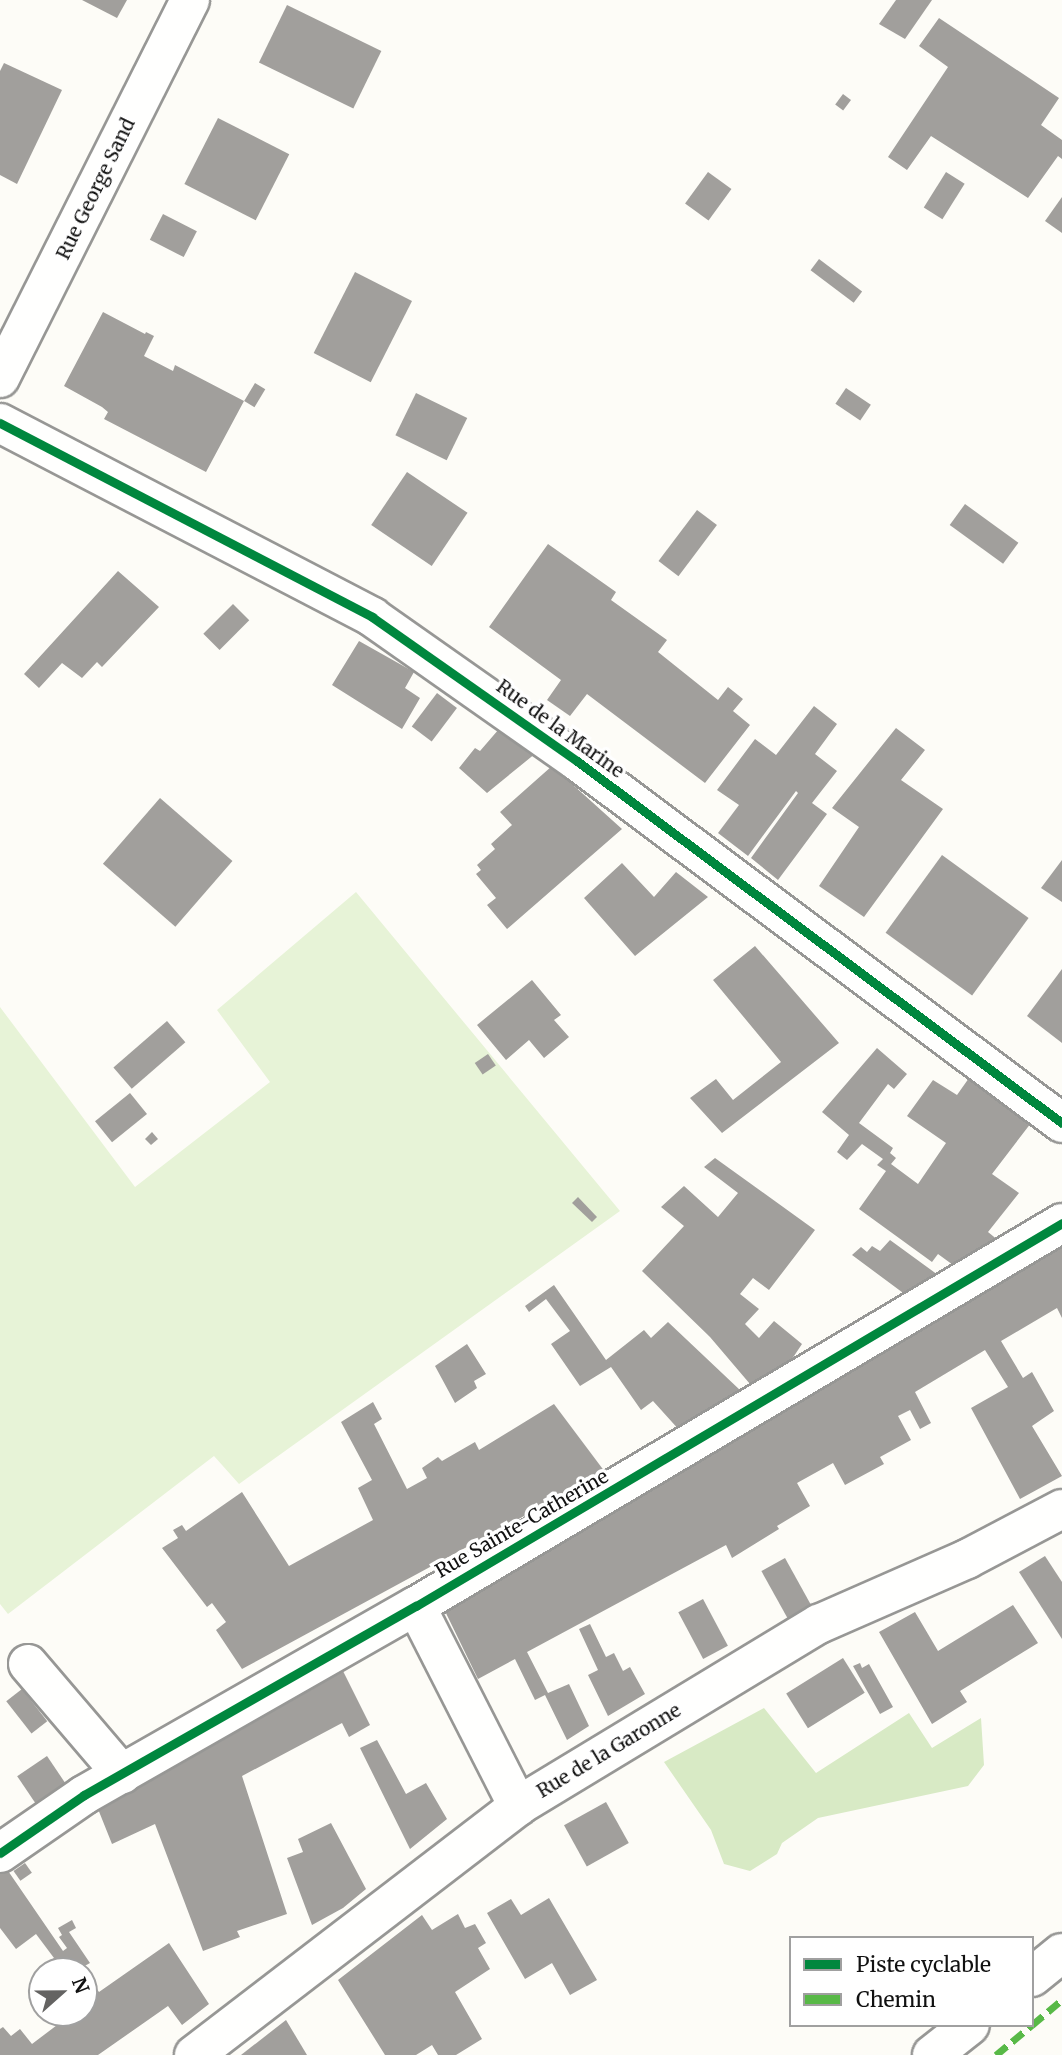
<!DOCTYPE html>
<html>
<head>
<meta charset="utf-8">
<style>
  body { margin:0 }
  #map { position:relative; width:1062px; height:2055px; overflow:hidden; background:#fdfcf7; font-family:Merriweather,serif }
  div>[style] { position:absolute }
  .green>* { inset:0; background:#e7f3d7 }
  .forest>* { inset:0; background:#d8eac5 }
  .building>* { inset:0; background:#a19f9c; transform-origin:0 0 }
  .roads { filter:drop-shadow(2px 0 #979795) drop-shadow(-2px 0 #979795) drop-shadow(0 2px #979795) drop-shadow(0 -2px #979795) }
  .minor>* { height:38px; margin:-19px; padding:0 19px; transform-origin:19px; border-radius:19px; background:#fffffe }
  .quiet>* { height:7px; margin-top:-3.5px; transform-origin:0; background:repeating-linear-gradient(90deg,#58b947 0 14px,transparent 0 21px) }
  .cycleway>* { height:9px; margin:-4.5px; padding:0 4.5px; transform-origin:4.5px; border-radius:4.5px; background:#00873e }
  span { translate:-50% -50%; white-space:nowrap; text-align:center; line-height:1.15; -webkit-text-stroke:7px #fff; paint-order:stroke }
  .street-label { font-size:19px; color:#111 }
  .legend { position:absolute; left:789px; top:1936px; width:245px; height:91px; box-sizing:border-box; background:#fff; border:2px solid #a0a0a0; margin:0; padding:9px 12px; list-style:none; font-size:21px; color:#111 }
  .legend li { display:flex; align-items:center; gap:14px; height:35px }
  .legend b { width:35px; border:2px solid #a0a0a0 }
  .north { position:absolute; left:28px; top:1957px; width:70px; height:70px; box-sizing:border-box; background:#fff; border:2px solid #a0a0a0; border-radius:50%; rotate:69deg; font-size:19px; font-weight:700; line-height:28px; text-align:center; color:#111 }
  .north::after { content:''; display:block; margin:auto; width:24px; height:32px; background:#646362; clip-path:polygon(50% 0,100% 100%,50% 72%,0 100%) }
</style>
</head>
<body>
<div id="map">
  <div class="green">
    <i style="clip-path:polygon(356px 892px,620px 1211px,239px 1484px,214px 1456px,8px 1614px,0 1604px,0 1007px,135px 1187px,270px 1082px,217px 1010px)"></i>
  </div>
  <div class="forest">
    <i style="clip-path:polygon(764px 1708px,816px 1773px,909px 1713px,932px 1748px,981px 1718px,984px 1765px,968px 1786px,818px 1818px,782px 1843px,777px 1854px,750px 1871px,724px 1864px,711px 1830px,664px 1762px)"></i>
  </div>
  <div class="building">
    <i style="clip-path:polygon(82px 0,127px 0,117px 18px)"></i>
    <i style="clip-path:polygon(896px 0,932px 0,905px 39px,879px 24px)"></i>
    <i style="left:287px;top:5px;width:105px;height:64px;rotate:26deg"></i>
    <i style="clip-path:polygon(939px 18px,1059px 98px,1041px 125px,1062px 140px,1062px 159px,1058px 156px,1028px 198px,931px 136px,907px 170px,888px 157px,948px 67px,919px 46px)"></i>
    <i style="clip-path:polygon(4px 63px,62px 90px,17px 184px,0 175px,0 71px)"></i>
    <i style="left:843px;top:94px;width:10px;height:13px;rotate:37deg"></i>
    <i style="left:218px;top:118px;width:80px;height:74px;rotate:27deg"></i>
    <i style="left:708px;top:172px;width:29px;height:39px;rotate:36deg"></i>
    <i style="left:946px;top:172px;width:22px;height:42px;rotate:32deg"></i>
    <i style="clip-path:polygon(1062px 197px,1062px 233px,1045px 221px)"></i>
    <i style="left:163px;top:214px;width:38px;height:29px;rotate:27deg"></i>
    <i style="left:819px;top:259px;width:54px;height:14px;rotate:37deg"></i>
    <i style="left:355px;top:272px;width:64px;height:91px;rotate:27deg"></i>
    <i style="clip-path:polygon(103px 312px,145px 334px,146px 332px,154px 336px,144px 356px,173px 371px,175px 365px,244px 401px,206px 472px,104px 419px,108px 412px,102px 407px,64px 386px)"></i>
    <i style="left:255px;top:383px;width:12px;height:21px;rotate:31deg"></i>
    <i style="left:846px;top:388px;width:30px;height:19px;rotate:34deg"></i>
    <i style="left:416px;top:393px;width:57px;height:47px;rotate:26deg"></i>
    <i style="left:407px;top:472px;width:73px;height:64px;rotate:34deg"></i>
    <i style="left:965px;top:504px;width:66px;height:26px;rotate:36deg"></i>
    <i style="left:697px;top:510px;width:25px;height:64px;rotate:37deg"></i>
    <i style="clip-path:polygon(548px 544px,616px 592px,611px 600px,667px 640px,658px 652px,718px 700px,728px 687px,743px 699px,733px 711px,750px 725px,705px 783px,587px 694px,570px 716px,547px 700px,561px 680px,489px 627px)"></i>
    <i style="clip-path:polygon(118px 571px,159px 607px,102px 667px,97px 662px,82px 678px,62px 663px,39px 688px,24px 674px)"></i>
    <i style="left:233px;top:604px;width:23px;height:42px;rotate:45deg"></i>
    <i style="clip-path:polygon(359px 641px,414px 672px,405px 688px,420px 698px,402px 729px,332px 685px)"></i>
    <i style="left:437px;top:693px;width:25px;height:42px;rotate:37deg"></i>
    <i style="clip-path:polygon(814px 706px,837px 724px,815px 754px,837px 771px,812px 803px,827px 814px,778px 880px,751px 858px,798px 793px,796px 791px,748px 856px,718px 833px,739px 805px,717px 790px,755px 739px,776px 755px)"></i>
    <i style="clip-path:polygon(896px 728px,925px 750px,901px 780px,943px 809px,864px 917px,819px 886px,859px 827px,832px 808px)"></i>
    <i style="clip-path:polygon(499px 729px,536px 753px,487px 793px,459px 768px,475px 748px,480px 751px)"></i>
    <i style="clip-path:polygon(552px 766px,622px 829px,507px 929px,487px 905px,496px 898px,476px 874px,481px 870px,477px 865px,495px 849px,491px 844px,512px 825px,500px 812px)"></i>
    <i style="left:160px;top:798px;width:96px;height:87px;rotate:41deg"></i>
    <i style="left:942px;top:855px;width:107px;height:96px;rotate:36deg"></i>
    <i style="clip-path:polygon(1062px 860px,1062px 902px,1041px 888px)"></i>
    <i style="clip-path:polygon(622px 863px,654px 897px,676px 872px,708px 897px,635px 956px,584px 898px)"></i>
    <i style="clip-path:polygon(755px 946px,839px 1043px,722px 1133px,690px 1098px,716px 1079px,733px 1100px,781px 1062px,713px 980px)"></i>
    <i style="clip-path:polygon(1062px 969px,1062px 1043px,1027px 1016px)"></i>
    <i style="clip-path:polygon(532px 980px,561px 1015px,554px 1020px,569px 1037px,544px 1058px,529px 1040px,506px 1060px,477px 1025px)"></i>
    <i style="left:167px;top:1021px;width:28px;height:71px;rotate:49deg"></i>
    <i style="clip-path:polygon(877px 1048px,907px 1074px,894px 1089px,888px 1084px,859px 1123px,893px 1148px,890px 1153px,896px 1158px,891px 1164px,918px 1184px,946px 1143px,907px 1116px,933px 1080px,957px 1095px,969px 1078px,1031px 1123px,992px 1174px,1019px 1193px,988px 1232px,1004px 1245px,964px 1273px,938px 1254px,932px 1262px,859px 1209px,886px 1171px,877px 1165px,883px 1159px,862px 1144px,847px 1160px,837px 1152px,849px 1135px,822px 1112px)"></i>
    <i style="left:488px;top:1054px;width:14px;height:16px;rotate:56deg"></i>
    <i style="left:130px;top:1093px;width:27px;height:45px;rotate:51deg"></i>
    <i style="clip-path:polygon(152px 1132px,158px 1139px,151px 1145px,145px 1139px)"></i>
    <i style="clip-path:polygon(715px 1158px,815px 1230px,769px 1290px,753px 1278px,740px 1294px,759px 1309px,745px 1324px,759px 1338px,774px 1321px,802px 1344px,788px 1365px,750px 1384px,710px 1337px,642px 1271px,684px 1226px,661px 1207px,684px 1186px,718px 1217px,738px 1193px,704px 1167px)"></i>
    <i style="clip-path:polygon(578px 1197px,597px 1217px,592px 1222px,572px 1203px)"></i>
    <i style="clip-path:polygon(890px 1240px,949px 1283px,918px 1304px,852px 1255px,861px 1247px,867px 1252px,872px 1246px,880px 1251px)"></i>
    <i style="clip-path:polygon(1062px 1244px,1062px 1318px,1057px 1308px,1001px 1341px,1023px 1378px,1032px 1372px,1054px 1411px,1032px 1426px,1062px 1476px,1020px 1499px,971px 1408px,1008px 1387px,985px 1350px,915px 1392px,931px 1423px,920px 1429px,910px 1410px,898px 1416px,911px 1440px,880px 1457px,884px 1464px,845px 1485px,833px 1463px,797px 1483px,810px 1506px,777px 1526px,779px 1529px,732px 1558px,726px 1545px,527px 1652px,548px 1693px,569px 1684px,589px 1726px,567px 1740px,545px 1695px,535px 1700px,515px 1659px,478px 1679px,443px 1607px,959px 1308px)"></i>
    <i style="clip-path:polygon(554px 1285px,606px 1360px,644px 1330px,651px 1338px,668px 1322px,741px 1391px,681px 1432px,653px 1401px,641px 1410px,611px 1367px,580px 1386px,551px 1344px,570px 1331px,546px 1299px,529px 1312px,525px 1306px)"></i>
    <i style="clip-path:polygon(467px 1344px,486px 1374px,474px 1381px,477px 1388px,455px 1403px,435px 1366px)"></i>
    <i style="clip-path:polygon(373px 1402px,382px 1419px,374px 1424px,407px 1489px,427px 1478px,422px 1468px,438px 1457px,442px 1461px,475px 1442px,479px 1450px,554px 1404px,605px 1472px,242px 1669px,216px 1630px,226px 1622px,212px 1603px,207px 1607px,162px 1548px,178px 1538px,173px 1530px,182px 1525px,186px 1531px,242px 1492px,289px 1566px,373px 1520px,358px 1488px,372px 1480px,341px 1422px)"></i>
    <i style="clip-path:polygon(1045px 1556px,1062px 1582px,1062px 1639px,1019px 1572px)"></i>
    <i style="left:785px;top:1558px;width:54px;height:27px;rotate:61deg"></i>
    <i style="left:703px;top:1599px;width:53px;height:28px;rotate:62deg"></i>
    <i style="clip-path:polygon(1013px 1605px,1038px 1643px,960px 1691px,967px 1702px,932px 1724px,879px 1632px,915px 1612px,938px 1651px)"></i>
    <i style="clip-path:polygon(590px 1624px,606px 1657px,614px 1653px,623px 1671px,630px 1667px,645px 1694px,608px 1716px,588px 1675px,598px 1670px,579px 1629px)"></i>
    <i style="left:843px;top:1658px;width:41px;height:67px;rotate:58deg"></i>
    <i style="clip-path:polygon(860px 1663px,862px 1668px,869px 1664px,893px 1707px,880px 1714px,853px 1666px)"></i>
    <i style="clip-path:polygon(341px 1667px,370px 1725px,349px 1737px,342px 1723px,242px 1776px,287px 1914px,237px 1931px,240px 1937px,203px 1951px,155px 1824px,112px 1844px,94px 1799px)"></i>
    <i style="left:22px;top:1689px;width:41px;height:20px;rotate:52deg"></i>
    <i style="clip-path:polygon(377px 1740px,406px 1794px,426px 1783px,447px 1819px,410px 1849px,360px 1748px)"></i>
    <i style="left:47px;top:1756px;width:46px;height:36px;rotate:56deg"></i>
    <i style="left:606px;top:1802px;width:47px;height:48px;rotate:61deg"></i>
    <i style="clip-path:polygon(331px 1823px,366px 1889px,343px 1908px,312px 1925px,287px 1858px,303px 1852px,298px 1839px)"></i>
    <i style="left:25px;top:1863px;width:12px;height:14px;rotate:55deg"></i>
    <i style="clip-path:polygon(4px 1865px,63px 1951px,67px 1948px,59px 1937px,62px 1935px,58px 1928px,72px 1920px,76px 1928px,69px 1932px,90px 1963px,81px 1968px,84px 1971px,42px 1971px,42px 1974px,38px 1969px,54px 1958px,36px 1934px,16px 1949px,0 1928px,0 1868px)"></i>
    <i style="clip-path:polygon(549px 1898px,597px 1980px,570px 1995px,552px 1963px,525px 1979px,487px 1913px,511px 1899px,521px 1915px)"></i>
    <i style="clip-path:polygon(458px 1914px,465px 1928px,475px 1924px,486px 1943px,478px 1948px,490px 1969px,455px 1992px,482px 2039px,456px 2055px,438px 2055px,432px 2045px,416px 2055px,385px 2055px,338px 1980px,422px 1915px,432px 1930px)"></i>
    <i style="clip-path:polygon(169px 1943px,209px 2004px,182px 2025px,168px 2006px,98px 2055px,0 2055px,0 2029px,3px 2027px,11px 2036px,20px 2029px,32px 2044px,69px 2016px,67px 2013px,84px 2013px,84px 1972px,99px 1992px)"></i>
    <i style="clip-path:polygon(286px 2020px,307px 2055px,241px 2055px)"></i>
  </div>
  <div class="roads">
    <div class="minor">
      <i style="left:0;top:378px;width:423px;rotate:-63.3deg"></i>
      <i style="left:0;top:423px;width:420px;rotate:27.5deg"></i>
      <i style="left:372px;top:617px;width:251px;rotate:35.1deg"></i>
      <i style="left:577px;top:761px;width:605px;rotate:36.74deg"></i>
      <i style="left:416px;top:1606px;width:225px;rotate:63deg"></i>
      <i style="left:28px;top:1664px;width:145px;rotate:49.5deg"></i>
      <i style="left:0;top:1853px;width:102px;rotate:-34.6deg"></i>
      <i style="left:84px;top:1795px;width:382px;rotate:-29.7deg"></i>
      <i style="left:416px;top:1606px;width:751px;rotate:-30.66deg"></i>
      <i style="left:1032px;top:1977px;width:38px;rotate:-39deg"></i>
      <i style="left:194px;top:2055px;width:409px;rotate:-37.5deg"></i>
      <i style="left:518px;top:1806px;width:352px;rotate:-31.2deg"></i>
      <i style="left:819px;top:1624px;width:162px;rotate:-23.7deg"></i>
      <i style="left:967px;top:1559px;width:107px;rotate:-27.8deg"></i>
      <i style="left:932px;top:2055px;width:48px;rotate:-38.3deg"></i>
    </div>
  </div>
  <div class="quiet">
    <i style="left:1032px;top:2025px;width:39px;rotate:-40deg"></i>
    <i style="left:996px;top:2055px;width:47px;rotate:-39.8deg"></i>
  </div>
  <div class="cycleway">
    <i style="left:0;top:423px;width:420px;rotate:27.5deg"></i>
    <i style="left:372px;top:617px;width:251px;rotate:35.1deg"></i>
    <i style="left:577px;top:761px;width:605px;rotate:36.74deg"></i>
    <i style="left:0;top:1853px;width:102px;rotate:-34.6deg"></i>
    <i style="left:84px;top:1795px;width:382px;rotate:-29.7deg"></i>
    <i style="left:416px;top:1606px;width:751px;rotate:-30.66deg"></i>
  </div>
  <div class="street-label">
    <span style="left:96px;top:189px;rotate:-64deg">Rue George Sand</span>
    <span style="left:560px;top:729px;rotate:36deg">Rue de la Marine</span>
    <span style="left:522px;top:1524px;rotate:-30deg">Rue Sainte-Catherine</span>
    <span style="left:609px;top:1751px;rotate:-31deg">Rue de la Garonne</span>
  </div>
  <ul class="legend">
  <li><b style="height:9px;background:#00873e"></b>Piste cyclable</li>
  <li><b style="height:9px;background:#58b947"></b>Chemin</li>
  </ul>
  <div class="north">N</div>
</div>
</body>
</html>
